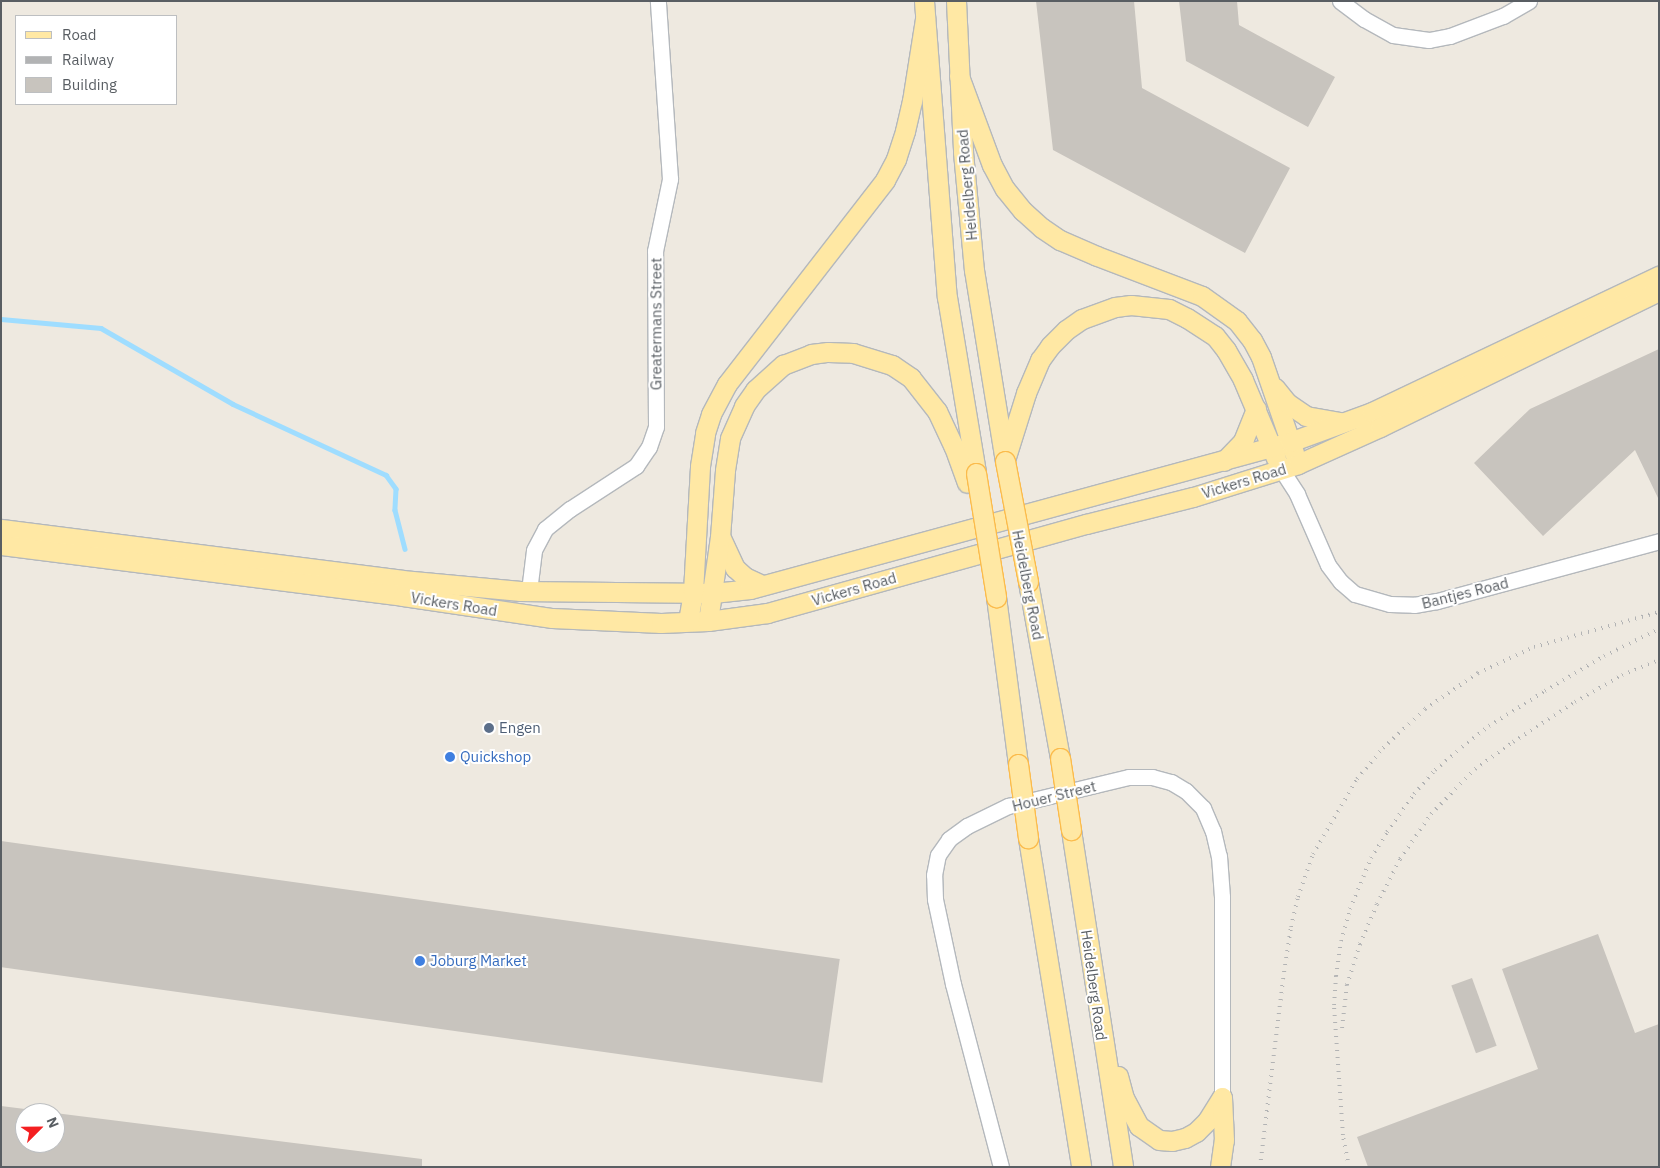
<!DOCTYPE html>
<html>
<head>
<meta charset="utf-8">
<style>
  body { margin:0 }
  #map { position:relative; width:1660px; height:1168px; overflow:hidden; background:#eee9e0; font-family:"IBM Plex Sans",sans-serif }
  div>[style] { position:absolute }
  .stream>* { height:4.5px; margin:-2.25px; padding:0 2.25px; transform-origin:2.25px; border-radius:2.25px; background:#9fddff }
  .building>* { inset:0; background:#c8c4be; transform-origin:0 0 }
  .roads { filter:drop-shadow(1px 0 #b4b8bc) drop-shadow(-1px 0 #b4b8bc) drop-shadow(0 1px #b4b8bc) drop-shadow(0 -1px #b4b8bc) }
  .minor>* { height:15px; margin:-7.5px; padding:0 7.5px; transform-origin:7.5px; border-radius:7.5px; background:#fff }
  .major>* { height:19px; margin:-9.5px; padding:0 9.5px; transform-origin:9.5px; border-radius:9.5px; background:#ffe8a4 }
  .rail>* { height:4px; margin-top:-2px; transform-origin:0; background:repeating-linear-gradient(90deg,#b2b3b4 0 1px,transparent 0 7px) }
  .bridges { filter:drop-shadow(1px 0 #fbbb4c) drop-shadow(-1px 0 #fbbb4c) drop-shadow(0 1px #fbbb4c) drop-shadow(0 -1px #fbbb4c) }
  .major-bridge>* { height:19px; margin:-9.5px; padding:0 9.5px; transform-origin:9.5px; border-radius:9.5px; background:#ffe8a4 }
  .dots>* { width:14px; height:14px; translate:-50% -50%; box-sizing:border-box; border:2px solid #fff; border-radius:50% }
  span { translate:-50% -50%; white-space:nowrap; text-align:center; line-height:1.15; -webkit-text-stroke:4px #fff; paint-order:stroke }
  .street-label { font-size:15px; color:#595e63 }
  .service-label { font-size:15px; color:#4e5e75 }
  .left { translate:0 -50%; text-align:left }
  .shop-label { font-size:15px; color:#366cbe }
  .frame { position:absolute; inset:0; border:2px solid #595e63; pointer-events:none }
  .legend { position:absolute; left:15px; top:15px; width:162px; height:90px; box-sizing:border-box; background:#fff; border:1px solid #bdbfc1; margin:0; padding:6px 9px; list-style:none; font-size:15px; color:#595e63 }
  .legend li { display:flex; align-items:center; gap:10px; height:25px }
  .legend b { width:25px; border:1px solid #bdbfc1 }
  .north { position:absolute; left:15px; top:1103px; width:50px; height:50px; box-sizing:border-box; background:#fff; border:1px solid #bdbfc1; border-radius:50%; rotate:67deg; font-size:14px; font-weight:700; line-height:20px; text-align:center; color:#595e63 }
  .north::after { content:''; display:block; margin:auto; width:18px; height:22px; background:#f41f21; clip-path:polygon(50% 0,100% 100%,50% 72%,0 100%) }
</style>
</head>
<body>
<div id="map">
  <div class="stream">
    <i style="left:1px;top:319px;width:100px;rotate:5.1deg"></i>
    <i style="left:101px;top:328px;width:152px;rotate:29.9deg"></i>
    <i style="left:233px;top:404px;width:169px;rotate:24.9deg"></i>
    <i style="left:386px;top:475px;width:17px;rotate:54deg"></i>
    <i style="left:396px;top:489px;width:21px;rotate:93deg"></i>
    <i style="left:395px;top:510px;width:40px;rotate:75.6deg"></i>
  </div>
  <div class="building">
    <i style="clip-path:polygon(1036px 1px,1134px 1px,1142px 88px,1290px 168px,1245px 253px,1053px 150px)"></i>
    <i style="clip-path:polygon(1179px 1px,1237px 1px,1239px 25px,1335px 77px,1308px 127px,1186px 61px)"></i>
    <i style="clip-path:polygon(1659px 349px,1659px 500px,1635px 450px,1543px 536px,1474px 463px,1530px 409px)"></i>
    <i style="left:1px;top:841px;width:847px;height:125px;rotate:8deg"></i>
    <i style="clip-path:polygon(1598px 934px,1635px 1033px,1659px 1024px,1659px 1167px,1368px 1167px,1357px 1137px,1538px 1069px,1502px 969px)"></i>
    <i style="left:1472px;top:978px;width:72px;height:22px;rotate:70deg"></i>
    <i style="clip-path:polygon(1px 1106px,25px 1109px,25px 1143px,55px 1143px,55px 1113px,422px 1159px,422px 1167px,1px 1167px)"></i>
  </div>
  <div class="roads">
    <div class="minor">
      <i style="left:1340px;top:1px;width:30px;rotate:37deg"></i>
      <i style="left:1364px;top:19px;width:33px;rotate:29deg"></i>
      <i style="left:1393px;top:35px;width:36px;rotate:8deg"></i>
      <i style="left:1429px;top:40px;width:21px;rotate:-11deg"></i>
      <i style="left:1450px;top:36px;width:57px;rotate:-20.7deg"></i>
      <i style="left:1503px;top:16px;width:30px;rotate:-30deg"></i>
      <i style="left:1281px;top:469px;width:30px;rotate:57deg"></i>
      <i style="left:1297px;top:494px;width:77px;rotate:66.4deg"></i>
      <i style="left:1328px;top:565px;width:21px;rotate:53deg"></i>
      <i style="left:1341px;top:582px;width:18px;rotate:41deg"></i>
      <i style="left:1355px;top:594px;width:36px;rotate:16deg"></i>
      <i style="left:1390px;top:604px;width:24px;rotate:2deg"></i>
      <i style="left:1414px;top:605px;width:23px;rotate:-10deg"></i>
      <i style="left:1437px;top:601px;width:230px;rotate:-15.1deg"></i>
      <i style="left:529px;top:591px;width:41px;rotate:-83deg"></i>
      <i style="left:534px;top:550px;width:24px;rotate:-62deg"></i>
      <i style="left:545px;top:529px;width:32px;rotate:-39deg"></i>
      <i style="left:570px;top:509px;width:79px;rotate:-33.1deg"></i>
      <i style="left:636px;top:466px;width:23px;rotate:-56deg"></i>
      <i style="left:649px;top:447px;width:21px;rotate:-71deg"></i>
      <i style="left:656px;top:427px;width:176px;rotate:-90.3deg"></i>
      <i style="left:655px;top:251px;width:74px;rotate:-78.2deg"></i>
      <i style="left:670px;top:179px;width:178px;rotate:-93.9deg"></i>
      <i style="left:1001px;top:1167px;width:189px;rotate:-104.7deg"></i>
      <i style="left:953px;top:984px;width:87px;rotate:-102deg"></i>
      <i style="left:935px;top:899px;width:24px;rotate:-92deg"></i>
      <i style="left:934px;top:875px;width:20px;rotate:-79deg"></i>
      <i style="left:938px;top:855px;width:19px;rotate:-55deg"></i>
      <i style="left:949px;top:839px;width:22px;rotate:-36deg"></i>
      <i style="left:967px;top:826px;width:46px;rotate:-26deg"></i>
      <i style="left:1008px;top:806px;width:124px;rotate:-13.5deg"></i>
      <i style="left:1129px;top:777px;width:23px"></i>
      <i style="left:1152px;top:777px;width:20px;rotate:15deg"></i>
      <i style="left:1171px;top:782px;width:17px;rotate:31deg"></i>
      <i style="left:1186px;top:791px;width:24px;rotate:45deg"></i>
      <i style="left:1203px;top:808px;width:25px;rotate:67deg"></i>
      <i style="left:1213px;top:831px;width:26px;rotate:77deg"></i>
      <i style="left:1219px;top:856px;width:41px;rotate:85.8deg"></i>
      <i style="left:1222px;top:897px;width:200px;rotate:90deg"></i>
    </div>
    <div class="major">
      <i style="left:924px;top:1px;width:297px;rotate:85.6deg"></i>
      <i style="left:947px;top:297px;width:178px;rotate:80.6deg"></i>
      <i style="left:956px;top:1px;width:151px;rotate:87.3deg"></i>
      <i style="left:963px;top:152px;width:119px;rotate:84.7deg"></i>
      <i style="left:974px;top:270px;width:193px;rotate:80.8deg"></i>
      <i style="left:959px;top:76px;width:95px;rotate:69.7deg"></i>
      <i style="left:992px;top:165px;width:27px;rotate:62deg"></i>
      <i style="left:1005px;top:189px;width:28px;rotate:51deg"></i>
      <i style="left:1023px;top:211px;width:25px;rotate:42deg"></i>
      <i style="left:1042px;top:228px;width:22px;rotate:34deg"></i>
      <i style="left:1060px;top:240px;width:40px;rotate:23.4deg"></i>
      <i style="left:1097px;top:256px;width:112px;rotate:20.9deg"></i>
      <i style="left:1202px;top:296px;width:43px;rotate:35.5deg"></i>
      <i style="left:1237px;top:321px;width:24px;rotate:52deg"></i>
      <i style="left:1252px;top:340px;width:19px;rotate:62deg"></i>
      <i style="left:1261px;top:357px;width:102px;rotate:71deg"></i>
      <i style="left:1275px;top:388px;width:19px;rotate:51deg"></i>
      <i style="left:1287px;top:403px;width:23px;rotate:34deg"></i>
      <i style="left:1306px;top:416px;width:36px;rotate:10deg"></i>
      <i style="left:1006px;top:457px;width:67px;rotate:-72.6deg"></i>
      <i style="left:1026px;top:393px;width:36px;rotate:-67deg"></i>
      <i style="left:1040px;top:360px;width:17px;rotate:-54deg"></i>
      <i style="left:1050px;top:346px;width:23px;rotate:-45deg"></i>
      <i style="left:1066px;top:330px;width:19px;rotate:-35deg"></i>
      <i style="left:1082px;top:319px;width:35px;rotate:-20deg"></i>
      <i style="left:1115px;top:307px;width:16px;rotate:-7deg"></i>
      <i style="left:1131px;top:305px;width:38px;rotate:6deg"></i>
      <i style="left:1169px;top:309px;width:20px;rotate:27deg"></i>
      <i style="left:1187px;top:318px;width:33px;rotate:33deg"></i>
      <i style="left:1215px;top:336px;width:18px;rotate:52deg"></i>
      <i style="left:1226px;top:350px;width:34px;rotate:60deg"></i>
      <i style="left:1243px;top:380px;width:85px;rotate:67.1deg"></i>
      <i style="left:1224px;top:461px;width:28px;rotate:-46deg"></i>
      <i style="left:1243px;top:441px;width:35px;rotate:-68deg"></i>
      <i style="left:1px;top:529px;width:404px;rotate:7.2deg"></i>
      <i style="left:402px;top:580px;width:119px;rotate:5.3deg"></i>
      <i style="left:520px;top:591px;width:193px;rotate:0.6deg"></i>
      <i style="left:713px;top:593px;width:37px;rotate:-6deg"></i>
      <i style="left:750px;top:589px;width:560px;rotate:-15.23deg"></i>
      <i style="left:1290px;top:442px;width:87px;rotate:-20.1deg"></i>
      <i style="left:1372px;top:412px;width:318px;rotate:-25.4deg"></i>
      <i style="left:721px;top:538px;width:33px;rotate:65deg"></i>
      <i style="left:735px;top:568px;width:13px;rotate:42deg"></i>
      <i style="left:745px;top:577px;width:19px;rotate:25deg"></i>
      <i style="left:1px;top:545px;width:405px;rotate:7.2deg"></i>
      <i style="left:403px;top:596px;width:151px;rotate:8.4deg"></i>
      <i style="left:552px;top:618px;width:109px;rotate:2.6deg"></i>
      <i style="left:661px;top:623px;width:47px;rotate:-2.4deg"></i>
      <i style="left:708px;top:621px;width:60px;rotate:-7.7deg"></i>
      <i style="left:767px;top:613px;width:331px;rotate:-15.6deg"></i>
      <i style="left:1086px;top:524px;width:110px;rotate:-14.2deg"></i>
      <i style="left:1193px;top:497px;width:110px;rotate:-17.4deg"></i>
      <i style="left:1298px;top:464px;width:90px;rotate:-24.3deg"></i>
      <i style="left:1380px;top:427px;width:310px;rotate:-26deg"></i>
      <i style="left:1028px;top:582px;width:179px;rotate:79.7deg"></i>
      <i style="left:996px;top:597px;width:168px;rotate:82.5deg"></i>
      <i style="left:688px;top:621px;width:29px;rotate:-80deg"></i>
      <i style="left:693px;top:592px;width:126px;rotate:-86.8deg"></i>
      <i style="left:700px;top:466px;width:33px;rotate:-81deg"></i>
      <i style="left:705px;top:433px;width:20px;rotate:-72deg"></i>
      <i style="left:711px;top:414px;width:34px;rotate:-62deg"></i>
      <i style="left:727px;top:384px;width:258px;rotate:-52.2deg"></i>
      <i style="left:885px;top:180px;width:24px;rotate:-62deg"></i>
      <i style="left:896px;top:159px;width:29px;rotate:-72deg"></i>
      <i style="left:905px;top:131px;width:31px;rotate:-77deg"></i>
      <i style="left:912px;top:101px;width:83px;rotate:-81deg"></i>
      <i style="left:708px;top:621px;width:85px;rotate:-81.9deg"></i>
      <i style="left:720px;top:537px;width:67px;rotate:-85.7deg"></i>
      <i style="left:725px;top:470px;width:32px;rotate:-81deg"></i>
      <i style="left:730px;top:438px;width:35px;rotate:-66deg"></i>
      <i style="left:744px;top:406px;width:19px;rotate:-55deg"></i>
      <i style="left:755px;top:390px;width:38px;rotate:-42deg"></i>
      <i style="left:783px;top:365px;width:30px;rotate:-21deg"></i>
      <i style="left:811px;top:354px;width:17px;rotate:-7deg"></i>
      <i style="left:828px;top:352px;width:25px;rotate:2deg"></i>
      <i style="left:853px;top:353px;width:41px;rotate:17.1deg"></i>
      <i style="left:892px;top:365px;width:23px;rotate:34deg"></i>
      <i style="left:911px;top:378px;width:42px;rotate:51.8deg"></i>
      <i style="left:937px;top:411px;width:40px;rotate:65deg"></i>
      <i style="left:954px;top:447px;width:38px;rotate:70deg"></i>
      <i style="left:1071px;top:830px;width:341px;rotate:81.2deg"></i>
      <i style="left:1028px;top:838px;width:333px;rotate:80.8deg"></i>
      <i style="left:1118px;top:1076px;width:23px;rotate:75deg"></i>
      <i style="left:1124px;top:1098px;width:32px;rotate:62deg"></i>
      <i style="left:1139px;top:1126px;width:24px;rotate:35deg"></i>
      <i style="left:1159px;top:1140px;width:13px;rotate:4deg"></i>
      <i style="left:1172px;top:1141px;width:13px;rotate:-13deg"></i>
      <i style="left:1185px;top:1138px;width:13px;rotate:-29deg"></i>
      <i style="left:1196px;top:1132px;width:16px;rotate:-45deg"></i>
      <i style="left:1207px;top:1121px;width:28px;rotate:-58deg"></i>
      <i style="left:1220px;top:1167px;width:27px;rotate:-82deg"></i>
      <i style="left:1224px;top:1140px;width:43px;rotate:-92.7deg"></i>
    </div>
  </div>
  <div class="rail">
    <i style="left:1342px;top:1028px;width:43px;rotate:-83.4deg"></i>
    <i style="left:1347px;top:985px;width:43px;rotate:-72.4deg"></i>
    <i style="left:1360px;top:944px;width:43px;rotate:-67deg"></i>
    <i style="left:1377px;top:904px;width:51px;rotate:-62.9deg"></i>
    <i style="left:1400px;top:859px;width:55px;rotate:-55.4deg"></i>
    <i style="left:1431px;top:814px;width:63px;rotate:-45.6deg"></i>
    <i style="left:1475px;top:769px;width:47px;rotate:-35.4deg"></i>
    <i style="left:1513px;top:742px;width:74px;rotate:-32.8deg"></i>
    <i style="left:1575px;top:702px;width:54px;rotate:-29.9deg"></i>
    <i style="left:1622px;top:675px;width:40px;rotate:-22deg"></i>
    <i style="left:1260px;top:1167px;width:189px;rotate:-83deg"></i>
    <i style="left:1283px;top:979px;width:53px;rotate:-81.3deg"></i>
    <i style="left:1291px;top:927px;width:31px;rotate:-77deg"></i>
    <i style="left:1298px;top:897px;width:46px;rotate:-70.8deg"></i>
    <i style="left:1313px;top:854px;width:87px;rotate:-59.6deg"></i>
    <i style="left:1357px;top:779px;width:40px;rotate:-50deg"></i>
    <i style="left:1383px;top:748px;width:57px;rotate:-42.9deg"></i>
    <i style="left:1425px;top:709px;width:64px;rotate:-34.2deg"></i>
    <i style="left:1478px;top:673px;width:62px;rotate:-24.9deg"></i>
    <i style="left:1534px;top:647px;width:130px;rotate:-15.6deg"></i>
    <i style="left:1349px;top:1167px;width:33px;rotate:-101deg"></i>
    <i style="left:1343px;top:1135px;width:130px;rotate:-94deg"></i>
    <i style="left:1334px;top:1005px;width:29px;rotate:-86deg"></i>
    <i style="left:1336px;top:976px;width:35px;rotate:-82deg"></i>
    <i style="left:1341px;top:941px;width:33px;rotate:-74deg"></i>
    <i style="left:1350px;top:909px;width:55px;rotate:-67.6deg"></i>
    <i style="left:1371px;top:858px;width:31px;rotate:-58deg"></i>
    <i style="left:1387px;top:832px;width:47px;rotate:-54.6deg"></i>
    <i style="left:1414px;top:794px;width:32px;rotate:-49deg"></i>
    <i style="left:1435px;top:770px;width:35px;rotate:-40deg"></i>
    <i style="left:1462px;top:747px;width:34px;rotate:-38deg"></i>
    <i style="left:1489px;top:726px;width:66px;rotate:-32deg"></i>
    <i style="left:1545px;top:691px;width:69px;rotate:-30.7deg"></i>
    <i style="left:1604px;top:656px;width:61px;rotate:-26.1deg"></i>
  </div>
  <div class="bridges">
    <div class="major-bridge">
      <i style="left:1005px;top:461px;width:123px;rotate:79.2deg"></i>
      <i style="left:976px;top:473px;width:126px;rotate:80.8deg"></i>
      <i style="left:1060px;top:758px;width:73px;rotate:81.3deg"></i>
      <i style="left:1018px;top:764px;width:75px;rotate:82.3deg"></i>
    </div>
  </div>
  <div class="dots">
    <i style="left:489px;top:728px;background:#5c6f8a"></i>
    <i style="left:450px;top:757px;background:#3f7fe0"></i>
    <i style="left:420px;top:961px;background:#3f7fe0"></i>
  </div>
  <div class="street-label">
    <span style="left:967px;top:185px;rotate:-95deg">Heidelberg Road</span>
    <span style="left:656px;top:324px;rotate:-90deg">Greatermans Street</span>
    <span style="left:1244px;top:481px;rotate:-17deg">Vickers Road</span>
    <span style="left:1028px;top:585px;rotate:79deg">Heidelberg Road</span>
    <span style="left:854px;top:589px;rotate:-16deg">Vickers Road</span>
    <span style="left:1465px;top:593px;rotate:-14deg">Bantjes Road</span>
    <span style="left:454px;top:604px;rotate:9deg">Vickers Road</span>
    <span style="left:1054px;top:796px;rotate:-14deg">Houer Street</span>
    <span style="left:1094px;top:985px;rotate:82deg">Heidelberg Road</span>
  </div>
  <div class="service-label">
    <span class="left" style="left:499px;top:728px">Engen</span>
  </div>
  <div class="shop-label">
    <span class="left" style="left:460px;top:757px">Quickshop</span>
    <span class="left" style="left:430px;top:961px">Joburg Market</span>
  </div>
  <div class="frame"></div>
  <ul class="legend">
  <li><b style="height:6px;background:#ffe8a4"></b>Road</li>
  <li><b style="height:6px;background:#b2b3b4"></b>Railway</li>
  <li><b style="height:14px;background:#c8c4be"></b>Building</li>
  </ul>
  <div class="north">N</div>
</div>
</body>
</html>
